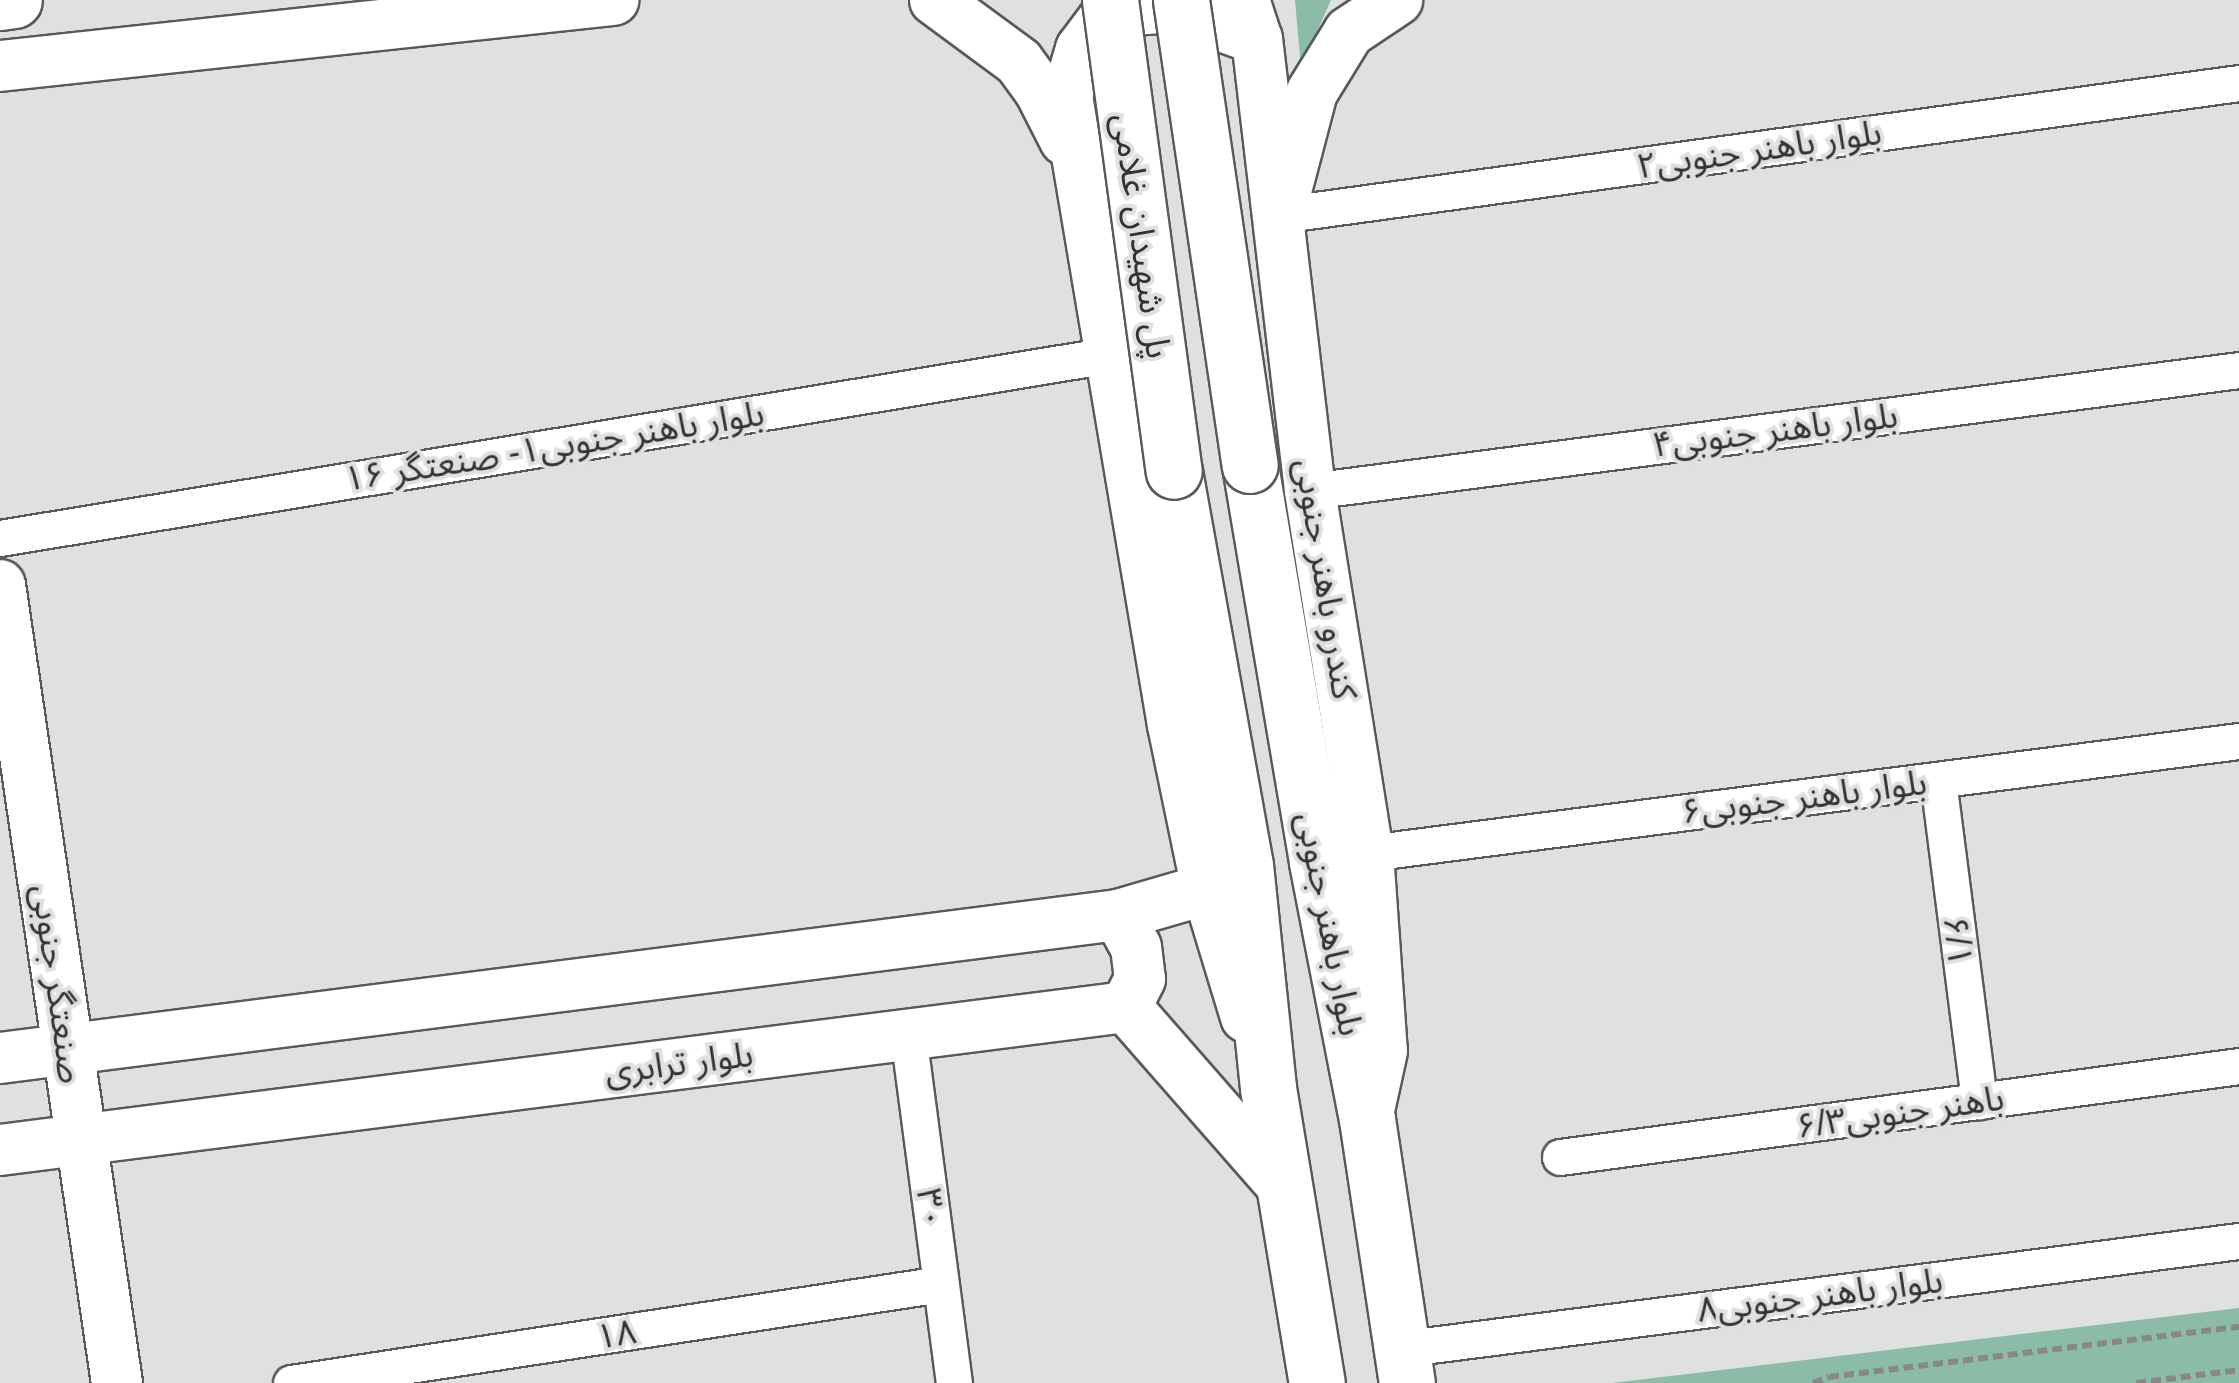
<!DOCTYPE html>
<html>
<head>
<meta charset="utf-8">
<style>
  body { margin:0 }
  #map { position:relative; width:2239px; height:1383px; overflow:hidden; background:#dee1df; font-family:Helvetica,"Noto Sans Arabic",sans-serif }
  div>[style] { position:absolute }
  .green>* { inset:0; background:#8cbba8 }
  .path>* { height:6px; margin-top:-3px; transform-origin:0; background:repeating-linear-gradient(90deg,#868987 0 10px,transparent 0 15px) }
  .roads { filter:drop-shadow(2px 0 #575a59) drop-shadow(-2px 0 #575a59) drop-shadow(0 2px #575a59) drop-shadow(0 -2px #575a59) }
  .street>* { height:35px; margin:-17.5px; padding:0 17.5px; transform-origin:17.5px; border-radius:17.5px; background:#fff }
  .secondary>* { height:50px; margin:-25px; padding:0 25px; transform-origin:25px; border-radius:25px; background:#fff }
  .primary>* { height:55px; margin:-27.5px; padding:0 27.5px; transform-origin:27.5px; border-radius:27.5px; background:#fff }
  .bridges { filter:drop-shadow(2px 0 #575a59) drop-shadow(-2px 0 #575a59) drop-shadow(0 2px #575a59) drop-shadow(0 -2px #575a59) }
  .primary-bridge>* { height:55px; margin:-27.5px; padding:0 27.5px; transform-origin:27.5px; border-radius:27.5px; background:#fff }
  span { translate:-50% -50%; white-space:nowrap; text-align:center; line-height:1.15; -webkit-text-stroke:8px #dee1df; paint-order:stroke }
  .street-label { font-size:35px; color:#313332 }
</style>
</head>
<body>
<div id="map">
  <div class="green">
    <i style="clip-path:polygon(1295px 0,1331px 0,1301px 67px)"></i>
    <i style="clip-path:polygon(2239px 1308px,2239px 1383px,1612px 1383px)"></i>
  </div>
  <div class="path">
    <i style="left:1813px;top:1383px;width:17px;rotate:-21deg"></i>
    <i style="left:1829px;top:1377px;width:413px;rotate:-7deg"></i>
    <i style="left:2136px;top:1383px;width:104px;rotate:-7.2deg"></i>
  </div>
  <div class="roads">
    <div class="street">
      <i style="left:1279px;top:215px;width:969px;rotate:-7.83deg"></i>
      <i style="left:1310px;top:491px;width:937px;rotate:-7.42deg"></i>
      <i style="left:0;top:538px;width:1124px;rotate:-9.37deg"></i>
      <i style="left:1938px;top:780px;width:324px;rotate:82.7deg"></i>
      <i style="left:1368px;top:853px;width:878px;rotate:-7.33deg"></i>
      <i style="left:908px;top:1034px;width:352px;rotate:82.5deg"></i>
      <i style="left:1560px;top:1157px;width:685px;rotate:-7.63deg"></i>
      <i style="left:1400px;top:1349px;width:846px;rotate:-7.34deg"></i>
      <i style="left:291px;top:1383px;width:657px;rotate:-8.66deg"></i>
    </div>
    <div class="secondary">
      <i style="left:935px;top:0;width:104px;rotate:36.4deg"></i>
      <i style="left:1019px;top:62px;width:36px;rotate:54deg"></i>
      <i style="left:1040px;top:91px;width:55px;rotate:63deg"></i>
      <i style="left:1246px;top:6px;width:35px;rotate:72deg"></i>
      <i style="left:1257px;top:39px;width:455px;rotate:83.3deg"></i>
      <i style="left:1310px;top:491px;width:367px;rotate:80.9deg"></i>
      <i style="left:1368px;top:853px;width:198px;rotate:86deg"></i>
      <i style="left:1382px;top:1051px;width:70px;rotate:102.4deg"></i>
      <i style="left:0;top:66px;width:617px;rotate:-6.15deg"></i>
      <i style="left:1286px;top:191px;width:102px;rotate:-75.3deg"></i>
      <i style="left:1312px;top:92px;width:70px;rotate:-58.3deg"></i>
      <i style="left:1349px;top:32px;width:58px;rotate:-33.7deg"></i>
      <i style="left:0;top:585px;width:807px;rotate:81.66deg"></i>
      <i style="left:1118px;top:915px;width:37px;rotate:61deg"></i>
      <i style="left:1136px;top:947px;width:32px;rotate:83deg"></i>
      <i style="left:1140px;top:979px;width:31px;rotate:117deg"></i>
      <i style="left:1246px;top:1017px;width:134px;rotate:-106.9deg"></i>
      <i style="left:1207px;top:889px;width:167px;rotate:-101.7deg"></i>
      <i style="left:1173px;top:725px;width:638px;rotate:-99.57deg"></i>
      <i style="left:1067px;top:96px;width:49px;rotate:-73.4deg"></i>
      <i style="left:1081px;top:49px;width:35px;rotate:-53deg"></i>
      <i style="left:1102px;top:21px;width:33px;rotate:-20deg"></i>
      <i style="left:1133px;top:10px;width:27px;rotate:-4deg"></i>
      <i style="left:1160px;top:8px;width:29px;rotate:12deg"></i>
      <i style="left:1188px;top:14px;width:73px;rotate:19.9deg"></i>
      <i style="left:0;top:1058px;width:1127px;rotate:-7.29deg"></i>
      <i style="left:1118px;top:915px;width:93px;rotate:-16.3deg"></i>
      <i style="left:0;top:1150px;width:1135px;rotate:-7.24deg"></i>
      <i style="left:1126px;top:1007px;width:235px;rotate:48.8deg"></i>
    </div>
    <div class="primary">
      <i style="left:0;top:2px;width:14px;rotate:-8deg"></i>
      <i style="left:1250px;top:465px;width:403px;rotate:80.4deg"></i>
      <i style="left:1317px;top:862px;width:262px;rotate:79deg"></i>
      <i style="left:1367px;top:1119px;width:267px;rotate:81.4deg"></i>
      <i style="left:1174px;top:471px;width:400px;rotate:79.8deg"></i>
      <i style="left:1245px;top:865px;width:224px;rotate:84.1deg"></i>
      <i style="left:1268px;top:1088px;width:299px;rotate:80.6deg"></i>
    </div>
  </div>
  <div class="bridges">
    <div class="primary-bridge">
      <i style="left:1110px;top:0;width:475px;rotate:82.3deg"></i>
      <i style="left:1181px;top:0;width:470px;rotate:81.6deg"></i>
    </div>
  </div>
  <div class="street-label">
    <span style="left:1759px;top:149px;rotate:-8deg">بلوار باهنر جنوبی۲</span>
    <span style="left:1142px;top:236px;rotate:82deg">پل شهیدان غلامی</span>
    <span style="left:1775px;top:430px;rotate:-7deg">بلوار باهنر جنوبی۴</span>
    <span style="left:554px;top:446px;rotate:-9deg">بلوار باهنر جنوبی۱- صنعتگر ۱۶</span>
    <span style="left:1326px;top:579px;rotate:81deg">کندرو باهنر جنوبی</span>
    <span style="left:1804px;top:797px;rotate:-7deg">بلوار باهنر جنوبی۶</span>
    <span style="left:1330px;top:924px;rotate:79deg">بلوار باهنر جنوبی</span>
    <span style="left:1958px;top:941px;rotate:83deg">۶/۱</span>
    <span style="left:58px;top:984px;rotate:82deg">صنعتگر جنوبی</span>
    <span style="left:679px;top:1063px;rotate:-7deg">بلوار ترابری</span>
    <span style="left:1900px;top:1112px;rotate:-8deg">۶/۳باهنر جنوبی</span>
    <span style="left:931px;top:1208px;rotate:83deg">۳۰</span>
    <span style="left:1820px;top:1295px;rotate:-7deg">۸بلوار باهنر جنوبی</span>
    <span style="left:616px;top:1334px;rotate:-9deg">۱۸</span>
  </div>
</div>
</body>
</html>
